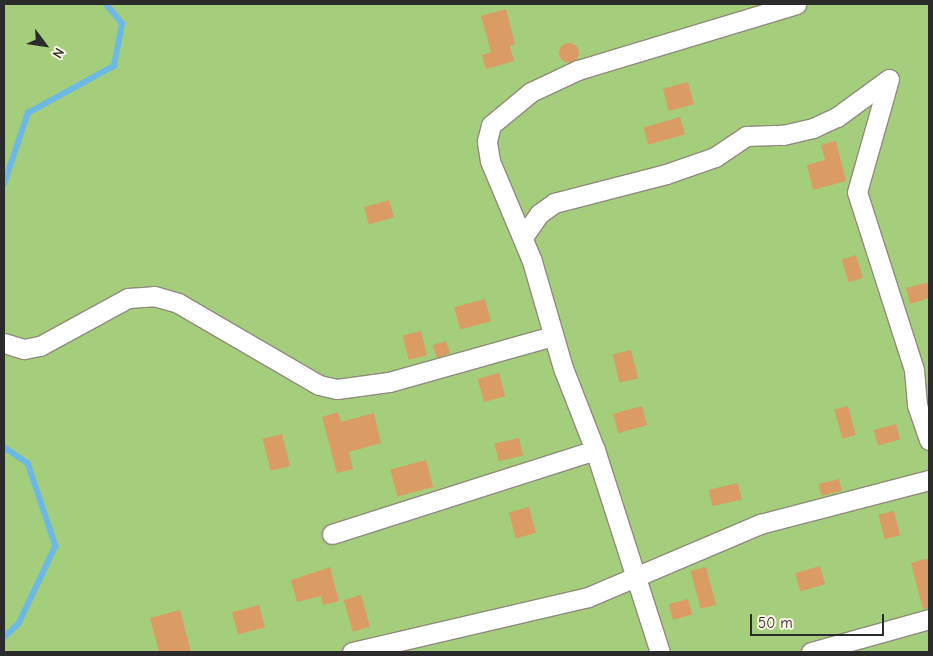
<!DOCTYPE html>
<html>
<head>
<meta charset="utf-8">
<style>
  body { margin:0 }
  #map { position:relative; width:933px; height:656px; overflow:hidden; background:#f6e8cf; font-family:"Comic Neue",sans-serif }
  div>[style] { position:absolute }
  .green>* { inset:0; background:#a4ce7b; transform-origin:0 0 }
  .stream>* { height:5.5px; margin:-2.75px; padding:0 2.75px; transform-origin:2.75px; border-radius:2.75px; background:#6cb9e6 }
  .building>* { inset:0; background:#da9c64; transform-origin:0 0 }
  .round { border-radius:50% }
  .roads { filter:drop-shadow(1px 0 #908a7d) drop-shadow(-1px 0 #908a7d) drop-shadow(0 1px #908a7d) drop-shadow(0 -1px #908a7d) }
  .minor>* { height:19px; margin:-9.5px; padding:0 9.5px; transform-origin:9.5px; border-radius:9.5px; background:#fff }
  span { translate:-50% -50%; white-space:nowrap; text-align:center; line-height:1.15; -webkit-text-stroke:4px #fcf5e5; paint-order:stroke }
  .frame { position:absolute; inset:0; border:5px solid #2b2b2b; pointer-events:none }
  .north { position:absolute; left:20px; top:20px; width:50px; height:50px; -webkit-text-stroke:4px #fcf5e5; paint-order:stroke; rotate:121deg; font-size:14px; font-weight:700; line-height:20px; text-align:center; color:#2b2b2b }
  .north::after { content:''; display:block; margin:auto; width:18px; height:22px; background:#2b2b2b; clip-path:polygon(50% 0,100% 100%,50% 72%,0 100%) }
  .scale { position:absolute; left:750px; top:614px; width:134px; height:22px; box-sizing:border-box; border:2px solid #2b2b2b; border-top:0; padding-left:6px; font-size:15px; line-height:18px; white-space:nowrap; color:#2b2b2b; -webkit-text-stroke:4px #fcf5e5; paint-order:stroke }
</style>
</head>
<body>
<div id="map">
  <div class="green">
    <i style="left:4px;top:4px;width:925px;height:648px"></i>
  </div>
  <div class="stream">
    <i style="left:4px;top:184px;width:75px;rotate:-71.3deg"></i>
    <i style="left:28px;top:113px;width:98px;rotate:-28.7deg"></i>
    <i style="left:114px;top:66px;width:43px;rotate:-79.2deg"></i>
    <i style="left:122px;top:24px;width:26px;rotate:-129deg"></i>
    <i style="left:4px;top:447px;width:29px;rotate:34deg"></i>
    <i style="left:28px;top:463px;width:88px;rotate:71.4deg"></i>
    <i style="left:56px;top:546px;width:86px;rotate:115.4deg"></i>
    <i style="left:19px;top:624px;width:21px;rotate:137deg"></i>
  </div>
  <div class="building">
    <i style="clip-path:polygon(506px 9px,515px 44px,510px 46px,514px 61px,486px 69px,482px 55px,491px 52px,481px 16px)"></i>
    <i class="round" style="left:559px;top:43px;width:20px;height:20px"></i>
    <i style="left:688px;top:82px;width:23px;height:26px;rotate:75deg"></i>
    <i style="left:680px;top:117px;width:18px;height:38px;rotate:74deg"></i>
    <i style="clip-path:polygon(836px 141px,846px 181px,813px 190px,807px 165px,825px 160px,821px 145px)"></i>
    <i style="left:389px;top:200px;width:18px;height:26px;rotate:74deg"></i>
    <i style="left:856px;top:255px;width:24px;height:15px;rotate:73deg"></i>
    <i style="clip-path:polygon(929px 282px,929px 298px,910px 304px,906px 288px)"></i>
    <i style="left:485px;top:299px;width:23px;height:32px;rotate:75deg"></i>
    <i style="left:421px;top:331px;width:25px;height:19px;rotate:76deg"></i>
    <i style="left:446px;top:341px;width:13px;height:14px;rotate:72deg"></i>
    <i style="left:631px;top:350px;width:29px;height:19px;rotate:76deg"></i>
    <i style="left:499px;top:373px;width:24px;height:22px;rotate:75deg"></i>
    <i style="left:642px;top:406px;width:20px;height:30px;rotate:75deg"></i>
    <i style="left:848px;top:406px;width:30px;height:14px;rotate:75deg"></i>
    <i style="clip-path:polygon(338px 412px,341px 422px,374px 413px,381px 443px,349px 452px,353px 469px,337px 473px,322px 417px)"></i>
    <i style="left:896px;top:424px;width:16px;height:23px;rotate:75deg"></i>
    <i style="left:282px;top:434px;width:33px;height:20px;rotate:76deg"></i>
    <i style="left:519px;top:438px;width:18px;height:25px;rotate:77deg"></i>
    <i style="left:426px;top:460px;width:28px;height:37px;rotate:75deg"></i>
    <i style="left:839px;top:479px;width:12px;height:21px;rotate:76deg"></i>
    <i style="left:738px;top:483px;width:17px;height:30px;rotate:77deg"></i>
    <i style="left:529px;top:507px;width:27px;height:21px;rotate:75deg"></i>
    <i style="left:894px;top:511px;width:25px;height:16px;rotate:76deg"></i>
    <i style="clip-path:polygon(929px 558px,929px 608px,923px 609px,911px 563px)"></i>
    <i style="left:820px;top:566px;width:19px;height:26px;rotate:74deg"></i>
    <i style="clip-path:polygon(330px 567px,339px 601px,323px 605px,321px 596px,297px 602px,291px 580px)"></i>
    <i style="left:706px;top:567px;width:39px;height:16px;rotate:75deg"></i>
    <i style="left:361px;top:595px;width:33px;height:18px;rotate:74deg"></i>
    <i style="left:688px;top:599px;width:16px;height:20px;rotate:75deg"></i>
    <i style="left:259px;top:605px;width:23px;height:28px;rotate:75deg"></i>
    <i style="clip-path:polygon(180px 610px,191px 652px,159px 652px,150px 618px)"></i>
  </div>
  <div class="roads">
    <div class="minor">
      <i style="left:523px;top:237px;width:28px;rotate:-55deg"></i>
      <i style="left:539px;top:214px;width:19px;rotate:-36deg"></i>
      <i style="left:554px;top:203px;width:116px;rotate:-14.5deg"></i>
      <i style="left:666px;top:174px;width:52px;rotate:-19.1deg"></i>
      <i style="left:715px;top:157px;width:37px;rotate:-34deg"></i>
      <i style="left:746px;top:136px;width:37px;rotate:-2deg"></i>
      <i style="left:783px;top:135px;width:31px;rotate:-13deg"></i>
      <i style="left:813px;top:128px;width:26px;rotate:-25deg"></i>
      <i style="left:837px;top:117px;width:64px;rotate:-36.2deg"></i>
      <i style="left:889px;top:79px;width:117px;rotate:105.8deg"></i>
      <i style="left:857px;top:192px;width:187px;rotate:72.2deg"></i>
      <i style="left:914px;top:370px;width:35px;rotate:85deg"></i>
      <i style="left:917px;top:405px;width:37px;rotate:71deg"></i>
      <i style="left:4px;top:343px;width:21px;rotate:17deg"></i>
      <i style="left:24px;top:349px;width:16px;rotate:-11deg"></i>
      <i style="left:40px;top:346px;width:100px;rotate:-28.6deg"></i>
      <i style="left:128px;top:298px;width:26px;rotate:-4deg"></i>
      <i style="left:154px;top:296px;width:25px;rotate:16deg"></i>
      <i style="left:178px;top:303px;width:163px;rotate:30.2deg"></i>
      <i style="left:319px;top:385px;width:18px;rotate:13deg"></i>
      <i style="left:337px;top:389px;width:52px;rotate:-7.7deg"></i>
      <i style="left:389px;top:382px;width:170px;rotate:-15.7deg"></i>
      <i style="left:595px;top:450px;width:88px;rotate:-111.3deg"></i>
      <i style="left:563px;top:368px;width:111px;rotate:-106.2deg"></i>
      <i style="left:532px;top:261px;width:108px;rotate:-112.8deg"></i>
      <i style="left:490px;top:161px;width:20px;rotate:-99deg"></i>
      <i style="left:487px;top:141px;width:16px;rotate:-76deg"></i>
      <i style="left:491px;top:125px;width:52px;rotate:-39.5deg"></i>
      <i style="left:531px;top:92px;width:52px;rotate:-25.1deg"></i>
      <i style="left:578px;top:70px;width:228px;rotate:-16.8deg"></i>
      <i style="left:332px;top:534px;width:276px;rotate:-17.7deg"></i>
      <i style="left:595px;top:450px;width:212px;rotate:72.2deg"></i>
      <i style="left:352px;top:652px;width:242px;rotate:-13.1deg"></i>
      <i style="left:588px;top:597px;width:187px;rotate:-23deg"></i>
      <i style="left:760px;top:524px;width:175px;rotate:-14.6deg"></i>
      <i style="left:811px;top:652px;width:123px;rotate:-15.6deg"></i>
    </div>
  </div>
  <div class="frame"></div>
  <div class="north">N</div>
  <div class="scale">50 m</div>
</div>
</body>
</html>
